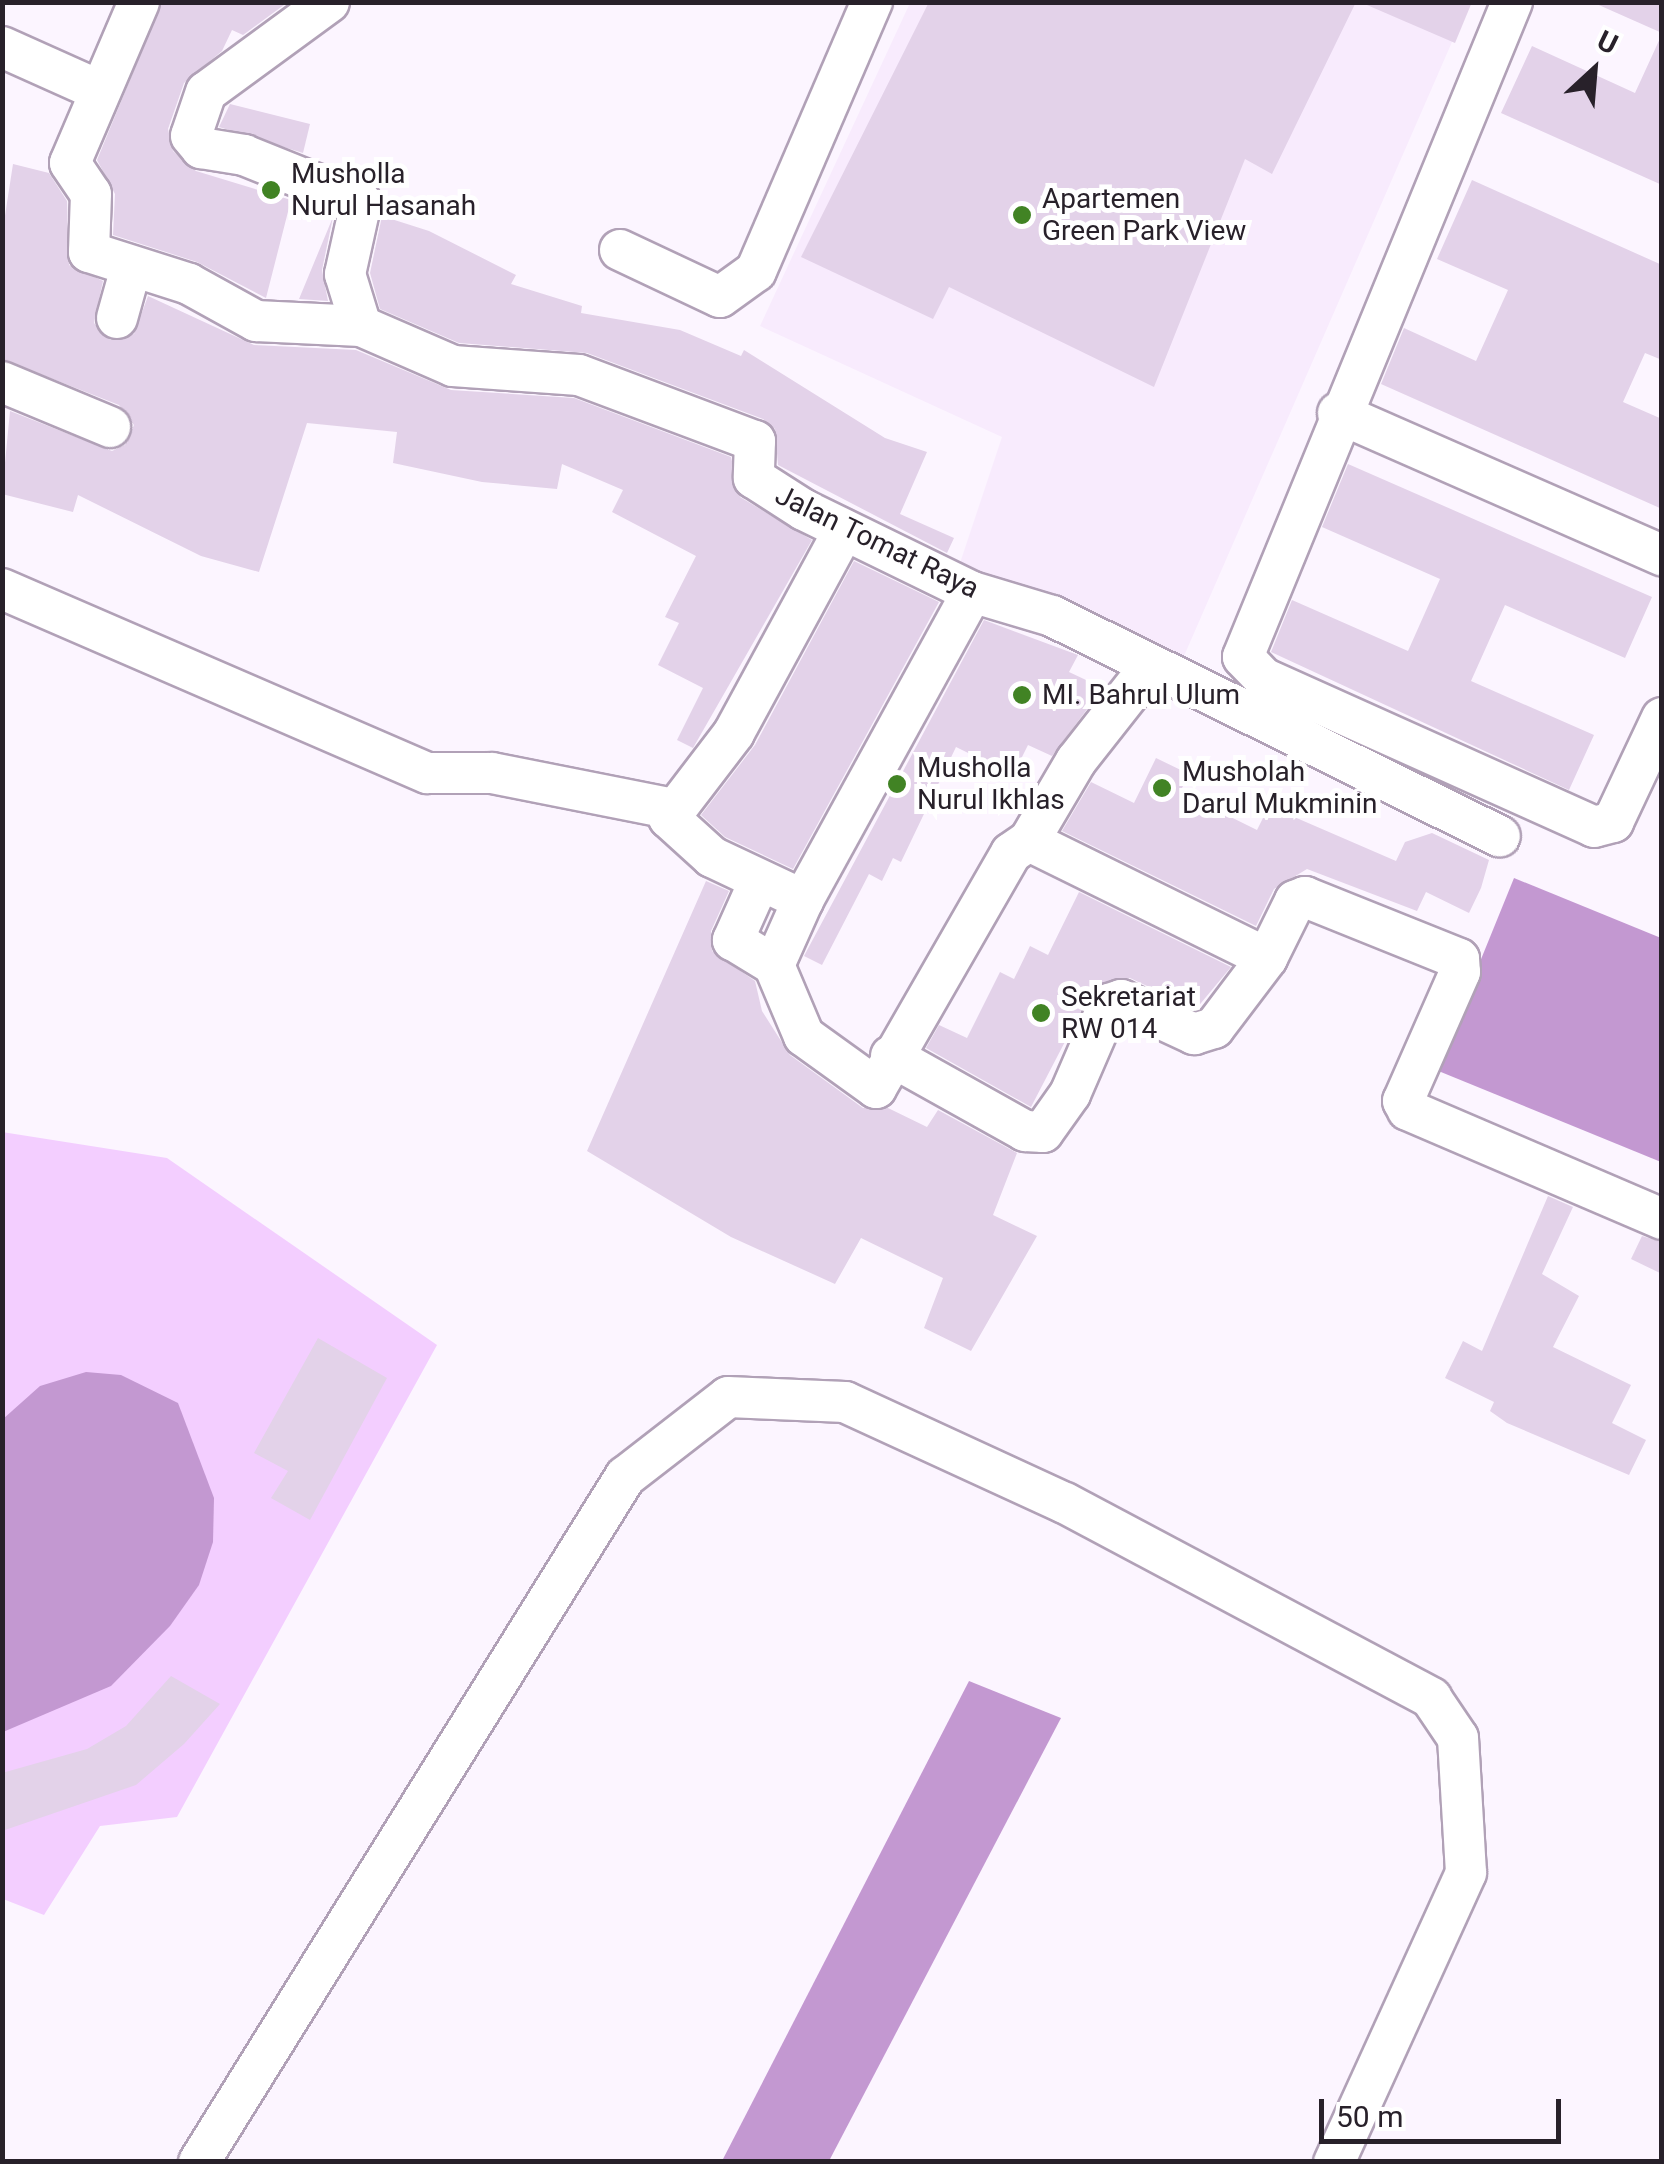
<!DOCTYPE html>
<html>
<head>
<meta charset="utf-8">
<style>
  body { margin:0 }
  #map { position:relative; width:1664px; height:2164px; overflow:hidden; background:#fcf5ff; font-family:Roboto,sans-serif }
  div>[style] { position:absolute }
  .built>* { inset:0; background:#f8ebfd }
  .green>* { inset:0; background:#f3ceff }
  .water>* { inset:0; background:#c398d1 }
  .building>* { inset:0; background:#e3d2e9 }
  .roads { filter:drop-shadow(2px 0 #b1a1b7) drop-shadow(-2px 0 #b1a1b7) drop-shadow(0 2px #b1a1b7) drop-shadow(0 -2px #b1a1b7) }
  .minor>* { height:40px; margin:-20px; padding:0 20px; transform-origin:20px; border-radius:20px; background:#fff }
  .dots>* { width:28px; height:28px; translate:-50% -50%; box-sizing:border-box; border:5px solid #fff; border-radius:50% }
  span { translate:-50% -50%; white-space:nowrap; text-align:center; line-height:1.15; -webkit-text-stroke:10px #fff; paint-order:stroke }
  .poi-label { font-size:28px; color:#28212a }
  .left { translate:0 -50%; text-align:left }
  .street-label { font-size:28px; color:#28212a }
  .frame { position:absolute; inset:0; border:5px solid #28212a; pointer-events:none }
  .north { position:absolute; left:1544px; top:20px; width:100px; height:100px; -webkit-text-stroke:8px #fff; paint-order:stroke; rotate:26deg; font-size:28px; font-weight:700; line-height:40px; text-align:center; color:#28212a }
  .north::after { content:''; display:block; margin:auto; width:35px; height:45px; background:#28212a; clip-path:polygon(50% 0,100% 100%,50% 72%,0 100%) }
  .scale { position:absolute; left:1319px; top:2099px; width:242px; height:45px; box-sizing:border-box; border:5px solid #28212a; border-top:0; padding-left:12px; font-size:30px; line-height:35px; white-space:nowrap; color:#28212a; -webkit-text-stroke:8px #fff; paint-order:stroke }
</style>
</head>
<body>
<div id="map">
  <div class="built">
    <i style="clip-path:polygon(910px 3px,1469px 3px,1177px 672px,960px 563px,1002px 437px,760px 326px)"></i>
  </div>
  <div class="green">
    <i style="clip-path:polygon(2px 1132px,167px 1158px,437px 1345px,177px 1817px,100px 1826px,44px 1915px,3px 1899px)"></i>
  </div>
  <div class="water">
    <i style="clip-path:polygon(1514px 878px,1661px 938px,1661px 1162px,1436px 1070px)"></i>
    <i style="clip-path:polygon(86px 1372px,121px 1375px,178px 1403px,214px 1498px,213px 1542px,199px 1585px,170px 1626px,111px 1686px,3px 1732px,3px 1419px,40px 1386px)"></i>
    <i style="clip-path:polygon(969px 1681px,1061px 1718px,829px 2161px,722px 2161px)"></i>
  </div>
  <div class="building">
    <i style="clip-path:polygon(162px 2px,288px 2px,243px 35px,232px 30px,222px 51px,184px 83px,168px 129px,173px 151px,196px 171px,291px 200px,266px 298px,197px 262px,113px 235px,115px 194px,97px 160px)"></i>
    <i style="clip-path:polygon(929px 2px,1356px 2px,1272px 174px,1245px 159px,1154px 387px,949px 287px,933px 319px,801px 257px)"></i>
    <i style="clip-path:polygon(1360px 2px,1472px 2px,1455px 43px)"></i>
    <i style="clip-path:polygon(1592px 2px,1662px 2px,1662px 33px)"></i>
    <i style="clip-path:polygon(1662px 34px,1662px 185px,1501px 113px,1532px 46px,1635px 93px)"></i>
    <i style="clip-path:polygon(230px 104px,310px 124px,303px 153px,219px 127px)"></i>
    <i style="clip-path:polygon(13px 164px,49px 173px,67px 201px,69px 265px,103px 281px,94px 323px,110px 340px,134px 334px,148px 296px,254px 345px,356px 350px,451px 390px,574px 398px,731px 457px,740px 497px,812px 540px,693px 748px,677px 740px,703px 688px,658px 665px,679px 623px,665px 617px,696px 556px,612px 512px,623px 490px,562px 464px,557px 489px,482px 482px,393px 463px,397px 432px,307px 423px,259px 572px,201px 556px,78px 495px,73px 512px,2px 494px,10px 411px,112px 451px,125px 445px,134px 425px,119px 405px,2px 359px,2px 235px)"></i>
    <i style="clip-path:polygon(1472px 180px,1662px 265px,1662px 360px,1645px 353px,1623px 402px,1662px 419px,1662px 509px,1381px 384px,1404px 328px,1476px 361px,1508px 290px,1437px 259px)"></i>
    <i style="clip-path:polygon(382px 216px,429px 231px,516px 275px,511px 284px,582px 306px,581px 313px,680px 330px,741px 356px,744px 350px,885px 438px,927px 452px,900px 514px,954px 538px,947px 553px,778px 465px,775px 429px,763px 419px,587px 353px,459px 343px,380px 309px,370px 273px)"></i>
    <i style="clip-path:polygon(333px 217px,322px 270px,328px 301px,299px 299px)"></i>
    <i style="clip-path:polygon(1348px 464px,1652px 597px,1625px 658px,1505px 605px,1471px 681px,1594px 735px,1569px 790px,1271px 652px,1292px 600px,1408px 651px,1440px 579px,1322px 527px)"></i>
    <i style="clip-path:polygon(854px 561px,939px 602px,793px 869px,725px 837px,701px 815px,755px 745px)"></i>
    <i style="clip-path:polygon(984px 620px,1078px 655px,1069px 672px,1103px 688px,1052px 756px,1028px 745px,1013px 775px,956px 747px,901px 862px,893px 858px,882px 881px,869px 874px,822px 965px,804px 956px)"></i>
    <i style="clip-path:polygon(1156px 758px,1189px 774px,1180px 792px,1257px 830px,1269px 806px,1396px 861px,1405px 842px,1432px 833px,1489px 860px,1481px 888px,1469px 913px,1426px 892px,1417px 911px,1307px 869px,1274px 889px,1256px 926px,1062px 831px,1091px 782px,1134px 803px)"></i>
    <i style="clip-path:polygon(706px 881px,729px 891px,711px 931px,712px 951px,755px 981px,762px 1011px,790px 1055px,863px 1108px,888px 1108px,927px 1127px,938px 1110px,1017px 1153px,993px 1215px,1037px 1236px,971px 1351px,924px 1328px,943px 1278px,861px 1238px,835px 1284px,731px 1237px,587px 1151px)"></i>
    <i style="clip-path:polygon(1079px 892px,1231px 967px,1196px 1009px,1130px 978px,1094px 986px,1031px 1107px,926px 1048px,939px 1025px,967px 1038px,1000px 972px,1014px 979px,1030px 946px,1048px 955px)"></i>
    <i style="clip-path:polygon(1548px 1196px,1573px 1207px,1542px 1274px,1579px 1296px,1553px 1347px,1631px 1385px,1612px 1423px,1646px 1440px,1629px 1475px,1507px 1423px,1490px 1411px,1494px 1402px,1445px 1378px,1463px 1341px,1482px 1351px)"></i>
    <i style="clip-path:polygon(1642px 1236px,1662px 1242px,1662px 1274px,1631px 1259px)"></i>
    <i style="clip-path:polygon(318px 1338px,387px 1378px,310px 1520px,271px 1498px,288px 1471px,254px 1453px)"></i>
    <i style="clip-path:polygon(171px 1676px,220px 1704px,184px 1744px,136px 1785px,2px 1831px,2px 1773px,87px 1749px,126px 1726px)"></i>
  </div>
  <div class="roads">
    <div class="minor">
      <i style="left:139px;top:2px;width:175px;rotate:113.2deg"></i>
      <i style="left:70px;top:163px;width:37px;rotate:56deg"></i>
      <i style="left:91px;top:194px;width:58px;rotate:92deg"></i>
      <i style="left:89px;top:252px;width:105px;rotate:17.7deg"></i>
      <i style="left:189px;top:284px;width:77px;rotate:28.9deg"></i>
      <i style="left:256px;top:321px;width:105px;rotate:2.7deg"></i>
      <i style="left:329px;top:2px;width:152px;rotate:143.8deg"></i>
      <i style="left:206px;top:92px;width:46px;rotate:108.8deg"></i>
      <i style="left:191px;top:136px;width:16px;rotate:50deg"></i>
      <i style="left:201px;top:148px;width:44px;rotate:9.2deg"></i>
      <i style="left:244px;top:155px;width:126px;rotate:21.9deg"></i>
      <i style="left:361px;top:202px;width:74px;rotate:102.5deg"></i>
      <i style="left:345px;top:274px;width:54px;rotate:72.9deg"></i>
      <i style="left:361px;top:326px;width:100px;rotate:23.5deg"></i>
      <i style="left:453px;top:366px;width:126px;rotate:4.1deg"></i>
      <i style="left:579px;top:375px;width:188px;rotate:20.6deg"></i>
      <i style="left:755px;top:441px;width:37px;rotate:92deg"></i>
      <i style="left:754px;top:478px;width:59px;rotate:32.6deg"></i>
      <i style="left:804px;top:510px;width:187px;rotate:26deg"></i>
      <i style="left:972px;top:592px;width:84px;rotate:16.7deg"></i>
      <i style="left:1052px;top:616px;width:499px;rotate:26.2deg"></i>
      <i style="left:1512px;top:2px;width:708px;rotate:112.33deg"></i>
      <i style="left:1243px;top:657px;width:29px;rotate:46deg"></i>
      <i style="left:1263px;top:678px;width:363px;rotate:24.2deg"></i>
      <i style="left:1594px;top:827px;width:20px;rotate:-15deg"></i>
      <i style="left:1613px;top:822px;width:115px;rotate:-64.8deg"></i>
      <i style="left:2px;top:47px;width:107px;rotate:24.2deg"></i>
      <i style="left:620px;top:250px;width:110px;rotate:25.2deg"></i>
      <i style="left:720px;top:297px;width:44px;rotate:-35.8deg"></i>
      <i style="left:756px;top:271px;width:293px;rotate:-66.7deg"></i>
      <i style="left:117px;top:318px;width:52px;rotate:-74.4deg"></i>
      <i style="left:2px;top:382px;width:117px;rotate:22.6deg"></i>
      <i style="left:1338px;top:413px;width:354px;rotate:23.7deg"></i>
      <i style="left:844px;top:530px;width:231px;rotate:118.5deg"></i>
      <i style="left:734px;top:733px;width:107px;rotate:127.4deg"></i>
      <i style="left:669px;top:818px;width:58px;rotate:42.2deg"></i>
      <i style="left:712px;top:857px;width:101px;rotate:25.3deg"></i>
      <i style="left:803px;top:900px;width:71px;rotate:114deg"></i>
      <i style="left:774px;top:965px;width:77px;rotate:67.1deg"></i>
      <i style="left:804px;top:1036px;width:89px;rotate:35.8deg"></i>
      <i style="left:876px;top:1088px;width:271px;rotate:-60.1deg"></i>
      <i style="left:1011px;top:853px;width:22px;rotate:-34deg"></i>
      <i style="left:1029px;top:841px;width:93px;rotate:-59.6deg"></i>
      <i style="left:1076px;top:761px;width:120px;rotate:-51.8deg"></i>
      <i style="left:2px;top:589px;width:464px;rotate:23.4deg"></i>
      <i style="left:428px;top:773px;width:64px"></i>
      <i style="left:492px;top:773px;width:185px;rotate:11.2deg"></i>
      <i style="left:1029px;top:841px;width:265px;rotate:26.2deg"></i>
      <i style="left:759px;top:882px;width:64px;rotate:114.1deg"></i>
      <i style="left:733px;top:940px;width:48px;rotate:31.4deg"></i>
      <i style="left:803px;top:900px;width:351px;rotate:-61.2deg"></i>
      <i style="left:891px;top:1056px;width:154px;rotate:29.2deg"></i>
      <i style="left:1025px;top:1131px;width:18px;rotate:3deg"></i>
      <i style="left:1043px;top:1132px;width:47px;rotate:-54.6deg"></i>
      <i style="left:1070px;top:1094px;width:98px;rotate:-66.6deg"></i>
      <i style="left:1109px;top:1004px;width:13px;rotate:-18deg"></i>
      <i style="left:1121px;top:1000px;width:81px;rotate:25deg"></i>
      <i style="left:1194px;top:1034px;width:21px;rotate:-17deg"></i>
      <i style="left:1214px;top:1028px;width:88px;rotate:-52.9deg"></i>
      <i style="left:1267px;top:958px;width:64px;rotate:-63.8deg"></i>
      <i style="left:1295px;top:901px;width:11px;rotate:-22deg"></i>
      <i style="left:1305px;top:897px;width:166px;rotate:21.9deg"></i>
      <i style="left:1459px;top:959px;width:13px;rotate:86deg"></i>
      <i style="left:1460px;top:972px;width:141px;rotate:113.8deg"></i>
      <i style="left:1403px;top:1101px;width:10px;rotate:61deg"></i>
      <i style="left:1408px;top:1110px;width:276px;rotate:23.2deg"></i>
      <i style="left:199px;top:2162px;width:807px;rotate:-58.12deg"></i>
      <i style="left:625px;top:1477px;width:130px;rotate:-37.8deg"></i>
      <i style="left:728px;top:1397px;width:117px;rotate:2.4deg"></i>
      <i style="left:845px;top:1402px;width:242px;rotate:24.7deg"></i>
      <i style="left:1065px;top:1503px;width:415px;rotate:28deg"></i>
      <i style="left:1431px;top:1698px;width:48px;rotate:56deg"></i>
      <i style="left:1458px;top:1738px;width:135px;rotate:86.6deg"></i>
      <i style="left:1466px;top:1873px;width:318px;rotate:114.5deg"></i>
    </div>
  </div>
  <div class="dots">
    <i style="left:271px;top:190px;background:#418324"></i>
    <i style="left:1022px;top:215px;background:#418324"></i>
    <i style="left:1022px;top:695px;background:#418324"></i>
    <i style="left:897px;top:784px;background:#418324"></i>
    <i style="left:1162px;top:788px;background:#418324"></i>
    <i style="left:1041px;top:1013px;background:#418324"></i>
  </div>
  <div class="poi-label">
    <span class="left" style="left:291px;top:190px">Musholla<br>Nurul Hasanah</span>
    <span class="left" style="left:1042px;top:215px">Apartemen<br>Green Park View</span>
    <span class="left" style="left:1042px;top:695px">MI. Bahrul Ulum</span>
    <span class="left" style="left:917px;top:784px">Musholla<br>Nurul Ikhlas</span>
    <span class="left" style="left:1182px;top:788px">Musholah<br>Darul Mukminin</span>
    <span class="left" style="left:1061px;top:1013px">Sekretariat<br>RW 014</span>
  </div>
  <div class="street-label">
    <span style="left:877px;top:542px;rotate:26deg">Jalan Tomat Raya</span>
  </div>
  <div class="frame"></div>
  <div class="north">U</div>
  <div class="scale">50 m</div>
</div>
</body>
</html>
